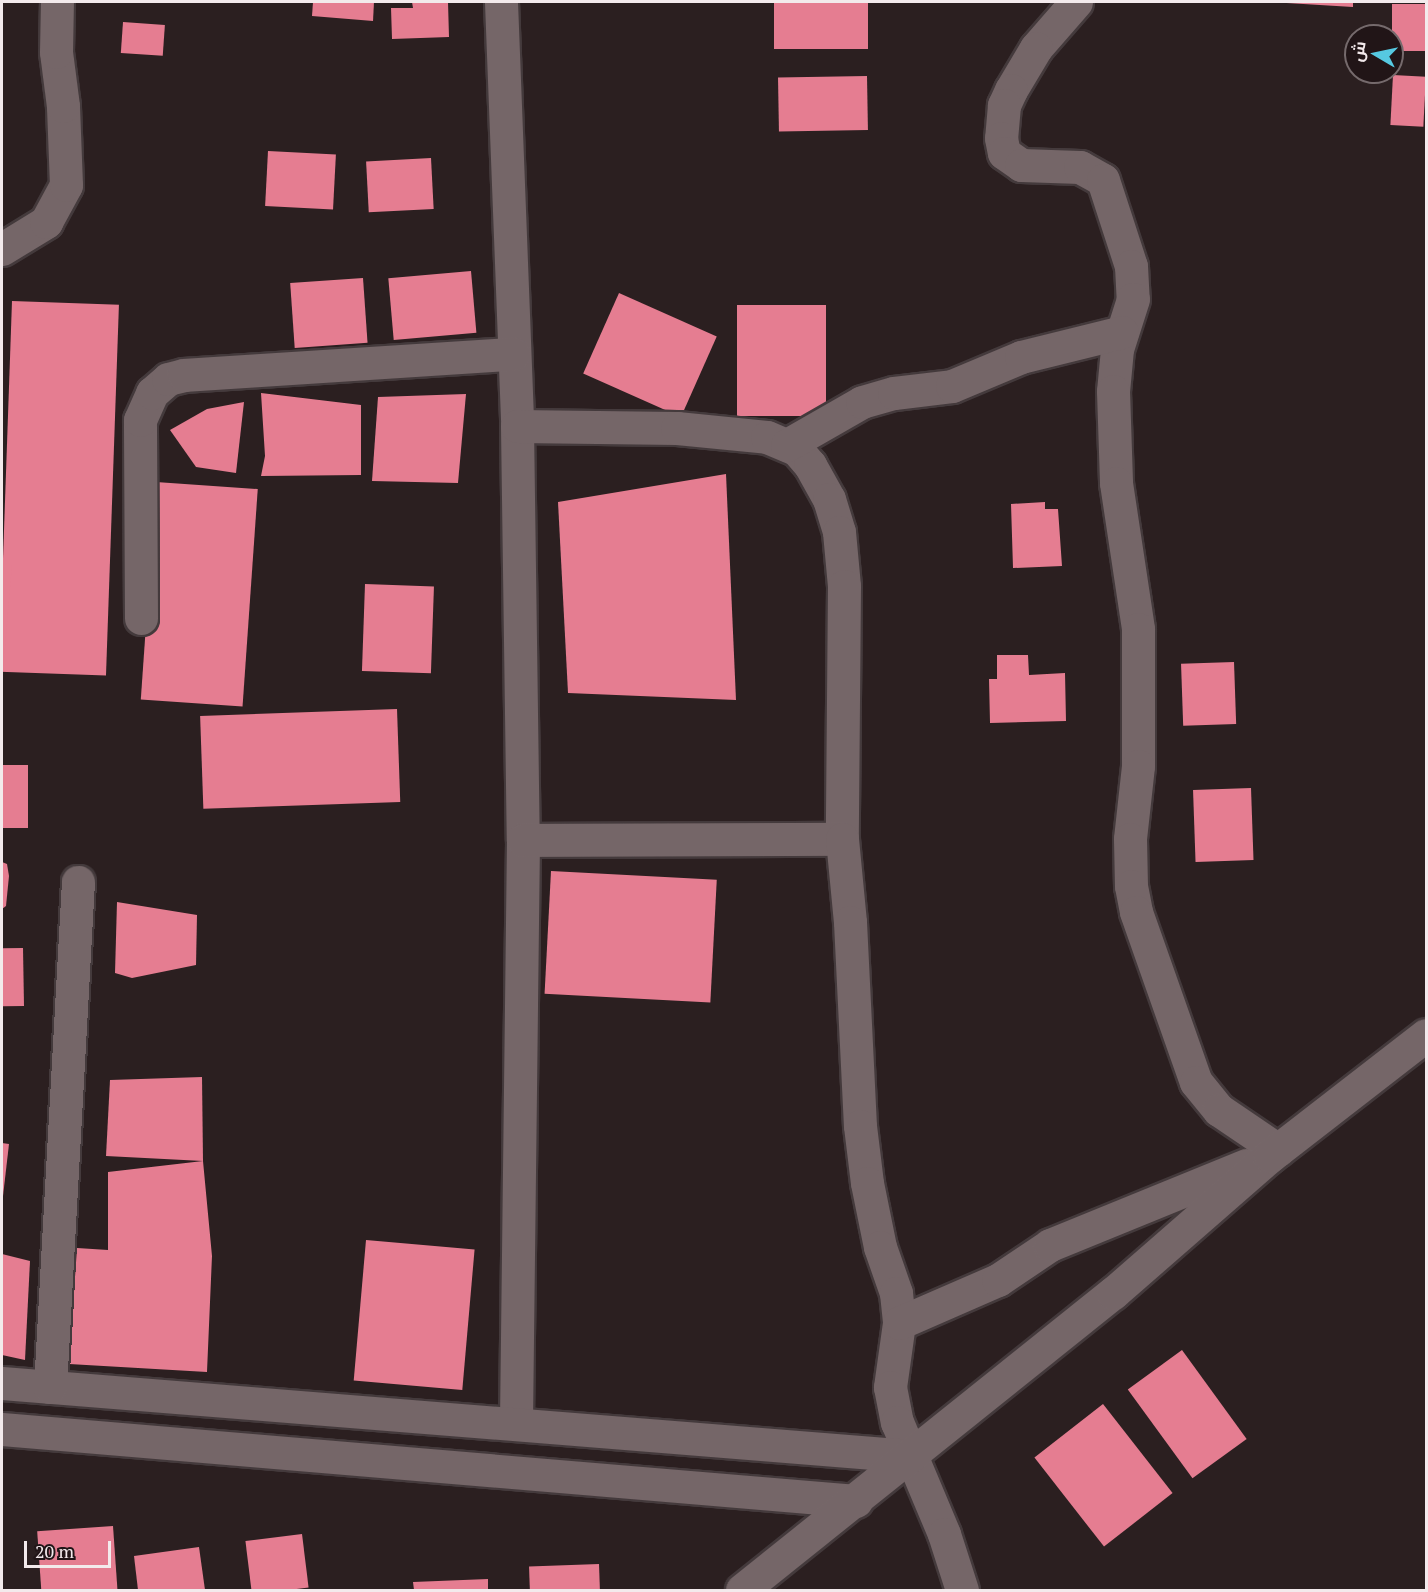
<!DOCTYPE html>
<html>
<head>
<meta charset="utf-8">
<style>
  body { margin:0 }
  #map { position:relative; width:1428px; height:1592px; overflow:hidden; background:#2b1f20; font-family:"PT Serif",Cairo,serif }
  div>[style] { position:absolute }
  .building>* { inset:0; background:#e57d91; transform-origin:0 0 }
  .roads { filter:drop-shadow(2px 0 #443a3c) drop-shadow(-2px 0 #443a3c) drop-shadow(0 2px #443a3c) drop-shadow(0 -2px #443a3c) }
  .minor>* { height:33px; margin:-16.5px; padding:0 16.5px; transform-origin:16.5px; border-radius:16.5px; background:#756668 }
  span { translate:-50% -50%; white-space:nowrap; text-align:center; line-height:1.15; -webkit-text-stroke:6px #211517; paint-order:stroke }
  .frame { position:absolute; inset:0; border:3px solid #f3eaec; pointer-events:none }
  .north { position:absolute; left:1344px; top:24px; width:60px; height:60px; box-sizing:border-box; background:#211517; border:2px solid #756a6c; border-radius:50%; rotate:279deg; font-size:16px; font-weight:700; line-height:24px; text-align:center; color:#f3eaec }
  .north::after { content:''; display:block; margin:auto; width:21px; height:27px; background:#56c9e1; clip-path:polygon(50% 0,100% 100%,50% 72%,0 100%) }
  .scale { position:absolute; left:24px; top:1541px; width:87px; height:27px; box-sizing:border-box; border:3px solid #f3eaec; border-top:0; padding-left:8px; font-size:18px; line-height:21px; white-space:nowrap; color:#f3eaec; -webkit-text-stroke:4px #211517; paint-order:stroke }
</style>
</head>
<body>
<div id="map">
  <div class="building">
    <i style="clip-path:polygon(313px 2px,374px 2px,373px 21px,312px 16px)"></i>
    <i style="clip-path:polygon(412px 2px,448px 2px,449px 37px,392px 39px,391px 8px,413px 8px)"></i>
    <i style="left:774px;top:2px;width:94px;height:47px"></i>
    <i style="clip-path:polygon(1269px 2px,1353px 2px,1353px 7px)"></i>
    <i style="left:1426px;top:4px;width:47px;height:34px;rotate:90deg"></i>
    <i style="left:123px;top:22px;width:42px;height:31px;rotate:4deg"></i>
    <i style="left:1393px;top:75px;width:33px;height:50px;rotate:3deg"></i>
    <i style="left:867px;top:76px;width:54px;height:89px;rotate:89deg"></i>
    <i style="left:268px;top:151px;width:68px;height:55px;rotate:3deg"></i>
    <i style="left:431px;top:158px;width:51px;height:65px;rotate:87deg"></i>
    <i style="left:471px;top:271px;width:62px;height:83px;rotate:85deg"></i>
    <i style="left:363px;top:278px;width:65px;height:73px;rotate:86deg"></i>
    <i style="left:619px;top:293px;width:107px;height:88px;rotate:24deg"></i>
    <i style="left:12px;top:301px;width:107px;height:371px;rotate:2deg"></i>
    <i style="left:737px;top:305px;width:89px;height:111px"></i>
    <i style="clip-path:polygon(261px 393px,361px 405px,361px 475px,261px 476px,265px 456px)"></i>
    <i style="clip-path:polygon(466px 394px,458px 483px,372px 481px,378px 397px)"></i>
    <i style="clip-path:polygon(244px 402px,236px 473px,196px 467px,170px 430px,207px 409px)"></i>
    <i style="clip-path:polygon(726px 474px,736px 700px,568px 693px,558px 502px)"></i>
    <i style="left:156px;top:482px;width:102px;height:218px;rotate:4deg"></i>
    <i style="clip-path:polygon(1045px 502px,1045px 509px,1058px 509px,1062px 566px,1013px 568px,1011px 504px)"></i>
    <i style="clip-path:polygon(2px 565px,12px 565px,3px 672px,2px 672px)"></i>
    <i style="left:365px;top:584px;width:69px;height:87px;rotate:2deg"></i>
    <i style="clip-path:polygon(997px 655px,1028px 655px,1029px 675px,1065px 673px,1066px 721px,990px 723px,989px 679px,997px 679px)"></i>
    <i style="left:1234px;top:662px;width:62px;height:53px;rotate:88deg"></i>
    <i style="left:397px;top:709px;width:93px;height:197px;rotate:88deg"></i>
    <i style="left:2px;top:765px;width:26px;height:63px"></i>
    <i style="left:1251px;top:788px;width:72px;height:58px;rotate:88deg"></i>
    <i style="clip-path:polygon(2px 862px,7px 864px,9px 876px,6px 906px,2px 909px)"></i>
    <i style="left:551px;top:871px;width:166px;height:123px;rotate:3deg"></i>
    <i style="clip-path:polygon(117px 902px,197px 915px,196px 965px,132px 978px,115px 973px)"></i>
    <i style="left:23px;top:948px;width:58px;height:21px;rotate:89deg"></i>
    <i style="clip-path:polygon(202px 1077px,203px 1161px,106px 1156px,110px 1080px)"></i>
    <i style="clip-path:polygon(2px 1143px,9px 1144px,3px 1196px,2px 1196px)"></i>
    <i style="clip-path:polygon(203px 1161px,212px 1256px,207px 1372px,69px 1364px,77px 1248px,108px 1250px,108px 1172px)"></i>
    <i style="left:366px;top:1240px;width:109px;height:141px;rotate:5deg"></i>
    <i style="clip-path:polygon(2px 1254px,30px 1261px,25px 1360px,2px 1355px)"></i>
    <i style="left:1182px;top:1350px;width:110px;height:67px;rotate:54deg"></i>
    <i style="left:1103px;top:1404px;width:113px;height:87px;rotate:52deg"></i>
    <i style="left:113px;top:1526px;width:64px;height:76px;rotate:86deg"></i>
    <i style="left:302px;top:1534px;width:54px;height:57px;rotate:83deg"></i>
    <i style="clip-path:polygon(199px 1547px,205px 1590px,138px 1590px,134px 1556px)"></i>
    <i style="left:599px;top:1564px;width:26px;height:70px;rotate:88deg"></i>
    <i style="clip-path:polygon(488px 1579px,488px 1590px,414px 1590px,413px 1582px)"></i>
  </div>
  <div class="roads">
    <div class="minor">
      <i style="left:501px;top:2px;width:424px;rotate:87.8deg"></i>
      <i style="left:517px;top:426px;width:414px;rotate:89.2deg"></i>
      <i style="left:523px;top:840px;width:584px;rotate:90.69deg"></i>
      <i style="left:1076px;top:2px;width:61px;rotate:131deg"></i>
      <i style="left:1036px;top:48px;width:49px;rotate:120.8deg"></i>
      <i style="left:1011px;top:90px;width:17px;rotate:115deg"></i>
      <i style="left:1004px;top:105px;width:33px;rotate:95deg"></i>
      <i style="left:1001px;top:138px;width:15px;rotate:79deg"></i>
      <i style="left:1004px;top:153px;width:21px;rotate:35deg"></i>
      <i style="left:1021px;top:165px;width:59px;rotate:1.9deg"></i>
      <i style="left:1080px;top:167px;width:26px;rotate:29deg"></i>
      <i style="left:1103px;top:180px;width:90px;rotate:72deg"></i>
      <i style="left:1131px;top:266px;width:33px;rotate:87deg"></i>
      <i style="left:1133px;top:299px;width:52px;rotate:107.7deg"></i>
      <i style="left:1117px;top:349px;width:42px;rotate:95.4deg"></i>
      <i style="left:1113px;top:391px;width:92px;rotate:88.1deg"></i>
      <i style="left:1116px;top:483px;width:148px;rotate:81.4deg"></i>
      <i style="left:1138px;top:629px;width:137px;rotate:90deg"></i>
      <i style="left:1138px;top:766px;width:73px;rotate:96.3deg"></i>
      <i style="left:1130px;top:839px;width:47px;rotate:88.8deg"></i>
      <i style="left:1131px;top:886px;width:26px;rotate:79deg"></i>
      <i style="left:1136px;top:912px;width:180px;rotate:70.6deg"></i>
      <i style="left:1196px;top:1082px;width:36px;rotate:51deg"></i>
      <i style="left:1219px;top:1110px;width:71px;rotate:34.1deg"></i>
      <i style="left:2px;top:249px;width:52px;rotate:-31.5deg"></i>
      <i style="left:46px;top:222px;width:42px;rotate:-61.6deg"></i>
      <i style="left:66px;top:185px;width:79px;rotate:-92.2deg"></i>
      <i style="left:63px;top:106px;width:54px;rotate:-97.4deg"></i>
      <i style="left:56px;top:52px;width:50px;rotate:-88.9deg"></i>
      <i style="left:517px;top:426px;width:160px;rotate:0.7deg"></i>
      <i style="left:677px;top:428px;width:90px;rotate:5.7deg"></i>
      <i style="left:767px;top:437px;width:33px;rotate:23deg"></i>
      <i style="left:797px;top:450px;width:20px;rotate:49deg"></i>
      <i style="left:810px;top:465px;width:39px;rotate:61deg"></i>
      <i style="left:829px;top:499px;width:34px;rotate:73deg"></i>
      <i style="left:839px;top:532px;width:54px;rotate:84.7deg"></i>
      <i style="left:844px;top:586px;width:253px;rotate:90.5deg"></i>
      <i style="left:787px;top:445px;width:86px;rotate:-29.8deg"></i>
      <i style="left:862px;top:402px;width:33px;rotate:-16deg"></i>
      <i style="left:894px;top:393px;width:58px;rotate:-6.9deg"></i>
      <i style="left:952px;top:386px;width:75px;rotate:-22.8deg"></i>
      <i style="left:1021px;top:357px;width:104px;rotate:-13.9deg"></i>
      <i style="left:141px;top:618px;width:198px;rotate:-90.3deg"></i>
      <i style="left:140px;top:420px;width:30px;rotate:-66deg"></i>
      <i style="left:152px;top:393px;width:21px;rotate:-41deg"></i>
      <i style="left:168px;top:379px;width:16px;rotate:-14deg"></i>
      <i style="left:184px;top:375px;width:330px;rotate:-3.7deg"></i>
      <i style="left:523px;top:840px;width:319px;rotate:-0.2deg"></i>
      <i style="left:842px;top:839px;width:83px;rotate:84.5deg"></i>
      <i style="left:850px;top:922px;width:204px;rotate:87.2deg"></i>
      <i style="left:860px;top:1126px;width:57px;rotate:83deg"></i>
      <i style="left:867px;top:1183px;width:65px;rotate:78.5deg"></i>
      <i style="left:880px;top:1247px;width:49px;rotate:70.8deg"></i>
      <i style="left:896px;top:1293px;width:30px;rotate:84deg"></i>
      <i style="left:899px;top:1323px;width:65px;rotate:98deg"></i>
      <i style="left:890px;top:1387px;width:36px;rotate:79deg"></i>
      <i style="left:897px;top:1422px;width:121px;rotate:67.2deg"></i>
      <i style="left:944px;top:1534px;width:59px;rotate:72.2deg"></i>
      <i style="left:899px;top:1323px;width:108px;rotate:-23.5deg"></i>
      <i style="left:998px;top:1280px;width:63px;rotate:-33.9deg"></i>
      <i style="left:1050px;top:1245px;width:212px;rotate:-22.2deg"></i>
      <i style="left:2px;top:1383px;width:911px;rotate:4.6deg"></i>
      <i style="left:50px;top:1387px;width:506px;rotate:-86.83deg"></i>
      <i style="left:2px;top:1429px;width:857px;rotate:4.82deg"></i>
      <i style="left:742px;top:1590px;width:475px;rotate:-38.7deg"></i>
      <i style="left:1113px;top:1293px;width:208px;rotate:-41.1deg"></i>
      <i style="left:1270px;top:1156px;width:197px;rotate:-37.8deg"></i>
    </div>
  </div>
  <div class="frame"></div>
  <div class="north">ش</div>
  <div class="scale">20 m</div>
</div>
</body>
</html>
